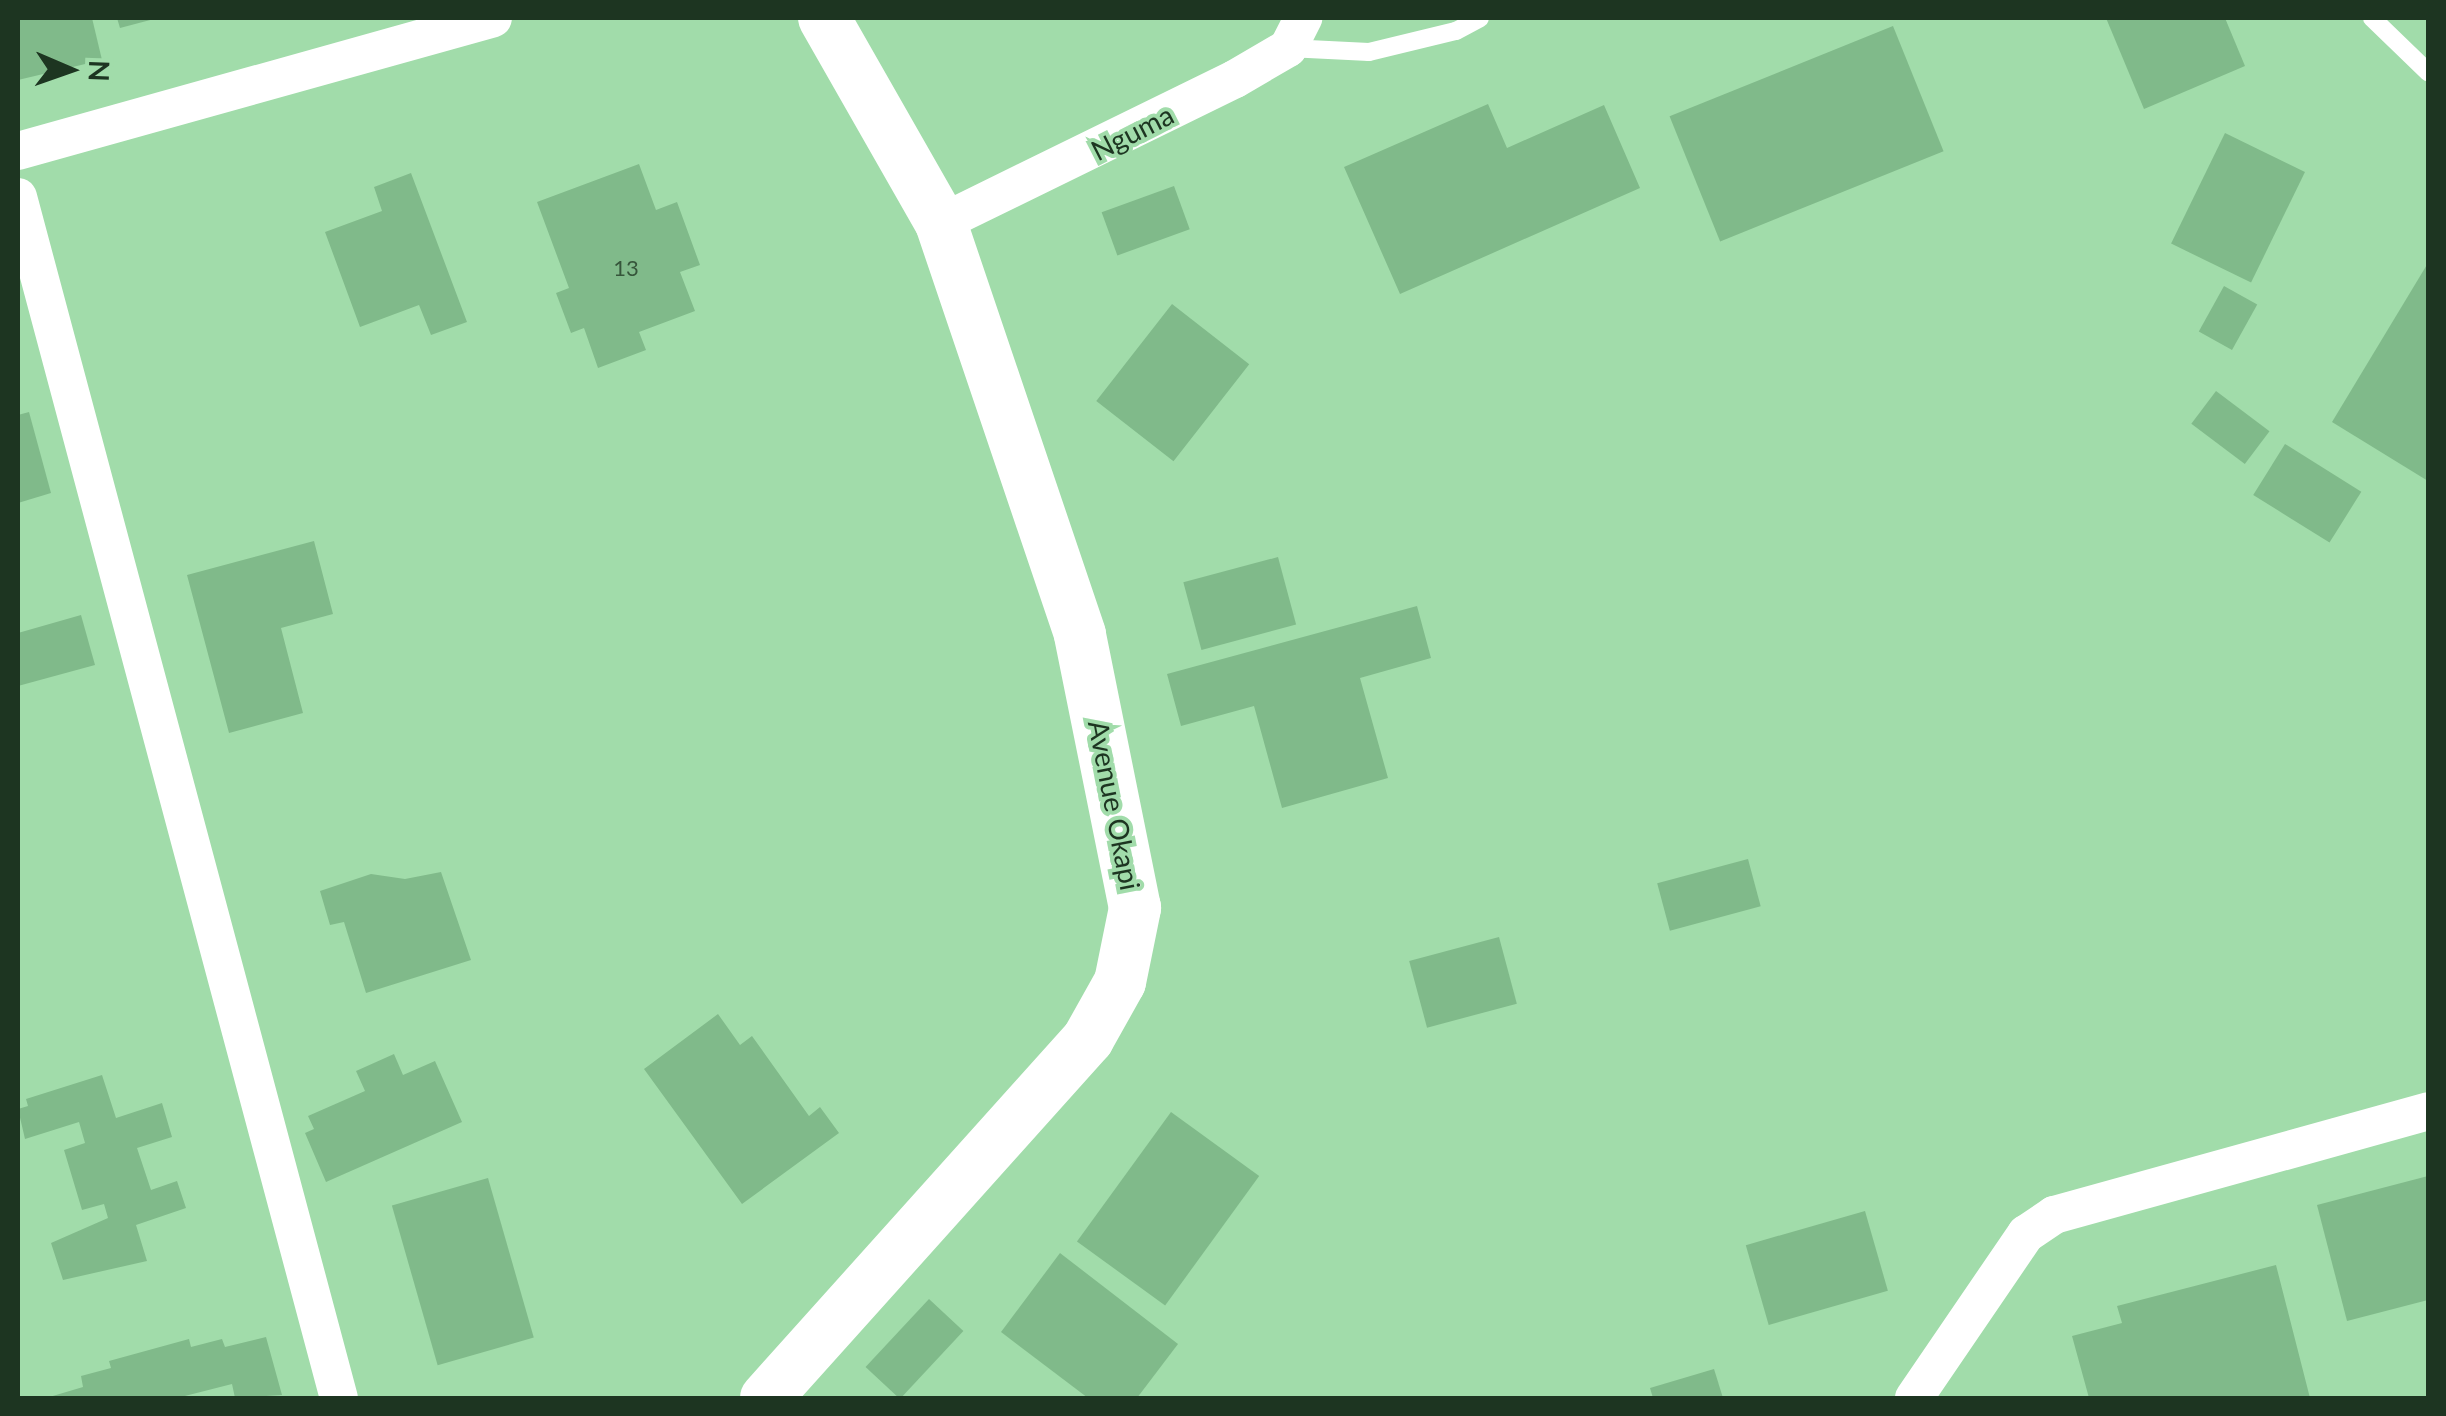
<!DOCTYPE html>
<html>
<head>
<meta charset="utf-8">
<style>
  body { margin:0 }
  #map { position:relative; width:2446px; height:1416px; overflow:hidden; background:#a1dcaa; font-family:Lato,sans-serif }
  div>[style] { position:absolute }
  .building>* { inset:0; background:#80ba8a; transform-origin:0 0 }
  .lane>* { height:18px; margin:-9px; padding:0 9px; transform-origin:9px; border-radius:9px; background:#fff }
  .street>* { height:38px; margin:-19px; padding:0 19px; transform-origin:19px; border-radius:19px; background:#fff }
  .secondary>* { height:52px; margin:-26px; padding:0 26px; transform-origin:26px; border-radius:26px; background:#fff }
  span { translate:-50% -50%; white-space:nowrap; text-align:center; line-height:1.15; -webkit-text-stroke:8px #a1dcaa; paint-order:stroke }
  .number-label { font-size:22px; color:#36563b }
  .number-label span { -webkit-text-stroke-width:0 }
  .street-label { font-size:28px; color:#1d3521 }
  .frame { position:absolute; inset:0; border:20px solid #1d3521; pointer-events:none }
  .north { position:absolute; left:20px; top:20px; width:100px; height:100px; -webkit-text-stroke:8px #a1dcaa; paint-order:stroke; rotate:92deg; font-size:28px; font-weight:700; line-height:40px; text-align:center; color:#1d3521 }
  .north::after { content:''; display:block; margin:auto; width:35px; height:45px; background:#1d3521; clip-path:polygon(50% 0,100% 100%,50% 72%,0 100%) }
</style>
</head>
<body>
<div id="map">
  <div class="building">
    <i style="clip-path:polygon(18px 18px,92px 18px,102px 60px,18px 80px)"></i>
    <i style="clip-path:polygon(117px 18px,154px 18px,154px 19px,120px 28px)"></i>
    <i style="clip-path:polygon(2106px 18px,2225px 18px,2245px 66px,2144px 109px)"></i>
    <i style="left:1893px;top:26px;width:135px;height:241px;rotate:68deg"></i>
    <i style="clip-path:polygon(1488px 104px,1507px 148px,1604px 105px,1640px 188px,1400px 294px,1344px 167px)"></i>
    <i style="left:2225px;top:133px;width:89px;height:123px;rotate:26deg"></i>
    <i style="clip-path:polygon(639px 164px,656px 210px,677px 202px,700px 265px,680px 272px,695px 311px,639px 332px,646px 350px,598px 368px,584px 328px,571px 333px,556px 293px,569px 288px,537px 202px)"></i>
    <i style="clip-path:polygon(411px 173px,467px 322px,431px 335px,419px 305px,360px 327px,325px 232px,382px 211px,374px 187px)"></i>
    <i style="left:1174px;top:186px;width:46px;height:77px;rotate:70deg"></i>
    <i style="clip-path:polygon(2428px 263px,2428px 481px,2332px 422px)"></i>
    <i style="left:2224px;top:286px;width:38px;height:52px;rotate:29deg"></i>
    <i style="left:1172px;top:304px;width:98px;height:123px;rotate:38deg"></i>
    <i style="left:2216px;top:391px;width:67px;height:41px;rotate:37deg"></i>
    <i style="clip-path:polygon(29px 412px,51px 493px,18px 503px,18px 415px)"></i>
    <i style="left:2285px;top:444px;width:90px;height:60px;rotate:32deg"></i>
    <i style="clip-path:polygon(314px 541px,333px 614px,281px 628px,303px 713px,229px 733px,187px 575px)"></i>
    <i style="left:1278px;top:557px;width:70px;height:98px;rotate:75deg"></i>
    <i style="clip-path:polygon(1417px 606px,1431px 658px,1360px 678px,1388px 778px,1282px 808px,1254px 706px,1181px 726px,1167px 674px)"></i>
    <i style="clip-path:polygon(81px 615px,95px 665px,18px 686px,18px 633px)"></i>
    <i style="left:1748px;top:859px;width:49px;height:94px;rotate:75deg"></i>
    <i style="clip-path:polygon(441px 872px,471px 960px,366px 993px,344px 922px,330px 925px,320px 891px,371px 874px,405px 879px)"></i>
    <i style="left:1499px;top:937px;width:69px;height:93px;rotate:75deg"></i>
    <i style="clip-path:polygon(718px 1014px,740px 1045px,752px 1036px,809px 1116px,820px 1107px,839px 1133px,742px 1204px,644px 1069px)"></i>
    <i style="clip-path:polygon(394px 1054px,403px 1075px,435px 1061px,462px 1122px,326px 1182px,305px 1133px,314px 1129px,308px 1116px,365px 1091px,356px 1071px)"></i>
    <i style="clip-path:polygon(102px 1075px,116px 1118px,162px 1103px,172px 1137px,137px 1148px,151px 1190px,177px 1181px,186px 1208px,136px 1225px,147px 1261px,63px 1280px,51px 1243px,108px 1218px,104px 1204px,82px 1210px,64px 1150px,85px 1143px,79px 1122px,25px 1139px,18px 1109px,28px 1106px,26px 1099px)"></i>
    <i style="left:1171px;top:1112px;width:109px;height:160px;rotate:36deg"></i>
    <i style="clip-path:polygon(2428px 1176px,2428px 1300px,2347px 1321px,2317px 1205px)"></i>
    <i style="left:488px;top:1178px;width:166px;height:100px;rotate:74deg"></i>
    <i style="left:1865px;top:1211px;width:83px;height:124px;rotate:74deg"></i>
    <i style="clip-path:polygon(1060px 1253px,1178px 1344px,1137px 1398px,1088px 1398px,1001px 1332px)"></i>
    <i style="clip-path:polygon(2276px 1265px,2310px 1398px,2089px 1398px,2072px 1336px,2122px 1323px,2117px 1306px)"></i>
    <i style="left:929px;top:1299px;width:47px;height:93px;rotate:43deg"></i>
    <i style="clip-path:polygon(266px 1337px,282px 1395px,235px 1398px,232px 1384px,177px 1398px,46px 1398px,83px 1387px,81px 1376px,111px 1368px,109px 1361px,189px 1339px,191px 1347px,222px 1339px,225px 1347px)"></i>
    <i style="clip-path:polygon(1714px 1369px,1723px 1398px,1653px 1398px,1650px 1388px)"></i>
  </div>
  <div class="lane">
    <i style="left:2372px;top:18px;width:78px;rotate:44deg"></i>
    <i style="left:1288px;top:48px;width:81px;rotate:2.8deg"></i>
    <i style="left:1369px;top:52px;width:89px;rotate:-13.6deg"></i>
    <i style="left:1456px;top:31px;width:27px;rotate:-28deg"></i>
  </div>
  <div class="street">
    <i style="left:18px;top:151px;width:493px;rotate:-15.6deg"></i>
    <i style="left:18px;top:197px;width:1243px;rotate:75.04deg"></i>
    <i style="left:941px;top:223px;width:327px;rotate:-26.1deg"></i>
    <i style="left:1235px;top:79px;width:61px;rotate:-30.3deg"></i>
    <i style="left:1288px;top:48px;width:34px;rotate:-63deg"></i>
    <i style="left:1914px;top:1398px;width:199px;rotate:-55.7deg"></i>
    <i style="left:2026px;top:1234px;width:34px;rotate:-34deg"></i>
    <i style="left:2054px;top:1215px;width:388px;rotate:-15.5deg"></i>
  </div>
  <div class="secondary">
    <i style="left:766px;top:1398px;width:482px;rotate:-48.1deg"></i>
    <i style="left:1088px;top:1039px;width:65px;rotate:-60.7deg"></i>
    <i style="left:1120px;top:982px;width:76px;rotate:-78.5deg"></i>
    <i style="left:1135px;top:908px;width:279px;rotate:-101.4deg"></i>
    <i style="left:1080px;top:634px;width:434px;rotate:-108.7deg"></i>
    <i style="left:941px;top:223px;width:236px;rotate:-119.7deg"></i>
  </div>
  <div class="number-label">
    <span style="left:626px;top:268px">13</span>
  </div>
  <div class="street-label">
    <span style="left:1132px;top:132px;rotate:-27deg">Nguma</span>
    <span style="left:1115px;top:805px;rotate:79deg">Avenue Okapi</span>
  </div>
  <div class="frame"></div>
  <div class="north">N</div>
</div>
</body>
</html>
